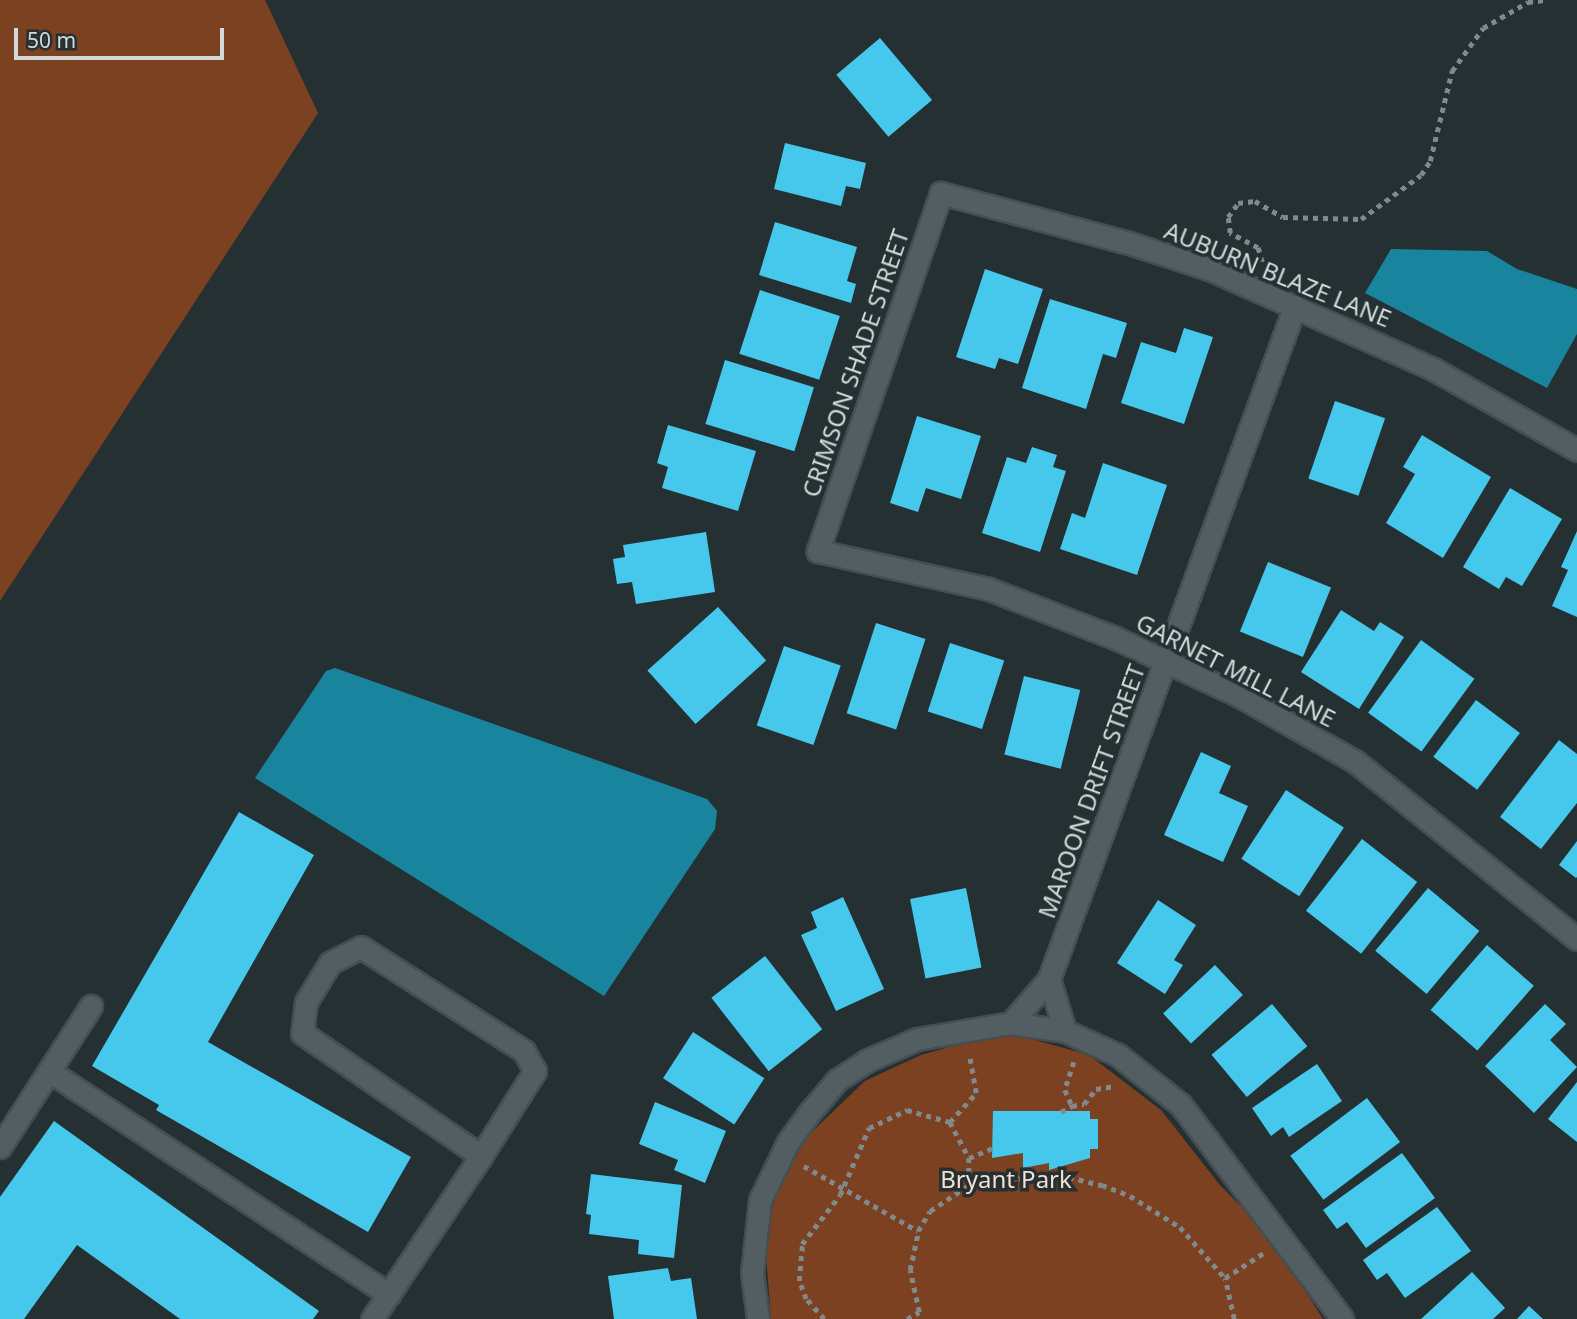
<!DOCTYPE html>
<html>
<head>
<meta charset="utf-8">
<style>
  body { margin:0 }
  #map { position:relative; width:1577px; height:1319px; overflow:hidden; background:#253033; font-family:"Noto Sans",sans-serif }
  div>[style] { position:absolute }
  .green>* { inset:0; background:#7c4120 }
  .water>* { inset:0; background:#19849e }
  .building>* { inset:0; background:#46c8ec; transform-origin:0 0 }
  .path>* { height:4.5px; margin-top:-2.25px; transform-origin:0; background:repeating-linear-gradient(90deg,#81898c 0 5px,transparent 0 10px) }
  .roads { filter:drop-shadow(2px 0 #454e51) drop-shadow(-2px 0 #454e51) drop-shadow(0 2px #454e51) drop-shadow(0 -2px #454e51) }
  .minor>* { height:21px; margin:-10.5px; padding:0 10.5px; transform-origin:10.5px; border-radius:10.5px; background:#535e62 }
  span { translate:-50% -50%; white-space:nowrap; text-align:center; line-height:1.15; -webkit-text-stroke:7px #253033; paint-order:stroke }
  .street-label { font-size:24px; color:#d2d9db }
  .park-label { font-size:24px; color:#f5ded2 }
  .scale { position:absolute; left:14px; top:28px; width:210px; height:32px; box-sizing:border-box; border:4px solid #d2d9db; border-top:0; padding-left:9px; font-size:21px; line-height:24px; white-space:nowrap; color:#d2d9db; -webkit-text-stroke:5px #253033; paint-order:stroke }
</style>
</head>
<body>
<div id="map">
  <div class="green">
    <i style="clip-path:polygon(0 0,265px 0,318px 113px,0 601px)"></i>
    <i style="clip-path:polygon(1020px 1036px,1089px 1055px,1161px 1110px,1219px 1184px,1271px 1237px,1323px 1319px,771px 1319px,765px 1241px,779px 1179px,795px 1148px,865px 1081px,921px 1055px,977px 1039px)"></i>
  </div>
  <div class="water">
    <i style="clip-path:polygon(1391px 249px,1487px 251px,1517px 269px,1577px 289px,1577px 334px,1547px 388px,1365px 293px)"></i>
    <i style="clip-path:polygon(335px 668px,707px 799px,717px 811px,715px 829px,604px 996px,255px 778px,326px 671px)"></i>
  </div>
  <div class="building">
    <i style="left:880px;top:38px;width:81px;height:57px;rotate:50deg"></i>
    <i style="clip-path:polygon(785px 143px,866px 163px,860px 189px,846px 186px,841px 206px,774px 189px)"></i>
    <i style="clip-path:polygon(775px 222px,857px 247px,847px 281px,856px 284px,851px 303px,759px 275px)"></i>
    <i style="clip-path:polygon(985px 269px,1043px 289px,1018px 364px,999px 358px,995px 369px,956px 357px)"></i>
    <i style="left:760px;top:290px;width:84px;height:67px;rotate:18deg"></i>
    <i style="clip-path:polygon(1050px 299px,1127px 323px,1116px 358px,1103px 354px,1086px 409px,1022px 388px)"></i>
    <i style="clip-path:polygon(1184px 328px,1213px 337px,1184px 424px,1121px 403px,1141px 342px,1176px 353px)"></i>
    <i style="left:725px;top:360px;width:93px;height:67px;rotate:17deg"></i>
    <i style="left:1335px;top:401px;width:53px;height:82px;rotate:19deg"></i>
    <i style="clip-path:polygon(917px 416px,981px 436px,961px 499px,926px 488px,918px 512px,890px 503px)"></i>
    <i style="clip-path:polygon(668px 425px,756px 451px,738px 511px,662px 488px,668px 467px,657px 463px)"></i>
    <i style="clip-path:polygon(1422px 435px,1491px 477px,1443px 558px,1386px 523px,1415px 474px,1403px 467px)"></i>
    <i style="clip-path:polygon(1032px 447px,1057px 455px,1053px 467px,1066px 471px,1040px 552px,982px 533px,1007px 457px,1026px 463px)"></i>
    <i style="clip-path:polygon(1103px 463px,1167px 485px,1137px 575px,1060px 549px,1072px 513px,1085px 518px)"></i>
    <i style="clip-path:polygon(1510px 488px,1562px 519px,1522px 586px,1506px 577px,1499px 589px,1463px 567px)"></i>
    <i style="clip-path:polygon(1577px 531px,1577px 617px,1552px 606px,1568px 570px,1561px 567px)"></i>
    <i style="clip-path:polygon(706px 532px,715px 592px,636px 604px,632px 582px,617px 584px,613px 559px,625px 557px,623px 545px)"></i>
    <i style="left:1268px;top:562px;width:68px;height:75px;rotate:22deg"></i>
    <i style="left:718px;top:607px;width:72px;height:95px;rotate:48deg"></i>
    <i style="clip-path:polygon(1341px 610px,1374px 631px,1380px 622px,1404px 637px,1359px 709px,1301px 672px)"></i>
    <i style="left:876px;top:623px;width:52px;height:95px;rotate:18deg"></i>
    <i style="left:1421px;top:640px;width:66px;height:90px;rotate:36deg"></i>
    <i style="left:950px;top:643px;width:57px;height:72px;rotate:18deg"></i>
    <i style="left:784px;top:646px;width:60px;height:84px;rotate:19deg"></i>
    <i style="left:1024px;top:676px;width:58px;height:81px;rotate:14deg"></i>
    <i style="left:1476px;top:700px;width:55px;height:71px;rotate:37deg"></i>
    <i style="clip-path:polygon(1559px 740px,1577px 754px,1577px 803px,1541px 849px,1500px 817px)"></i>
    <i style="clip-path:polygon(1201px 752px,1231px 766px,1219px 793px,1248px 806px,1223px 862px,1164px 835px)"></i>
    <i style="left:1286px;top:790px;width:69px;height:82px;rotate:33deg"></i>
    <i style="clip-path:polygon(239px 812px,314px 855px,208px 1042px,411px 1157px,368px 1232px,156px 1110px,159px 1105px,92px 1066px)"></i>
    <i style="left:1362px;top:839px;width:70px;height:91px;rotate:38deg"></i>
    <i style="clip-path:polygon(1577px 841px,1577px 877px,1576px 878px,1559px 865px)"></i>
    <i style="left:966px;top:888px;width:81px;height:57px;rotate:79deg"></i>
    <i style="left:1428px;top:888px;width:67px;height:82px;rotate:40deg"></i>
    <i style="clip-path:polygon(843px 897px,884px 989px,836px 1011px,801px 935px,817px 928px,811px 912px)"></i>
    <i style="clip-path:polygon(1158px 900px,1196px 925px,1174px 960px,1183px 965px,1165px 994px,1117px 963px)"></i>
    <i style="left:1487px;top:945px;width:62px;height:86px;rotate:41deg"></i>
    <i style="left:765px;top:956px;width:93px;height:68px;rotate:52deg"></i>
    <i style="left:1215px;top:965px;width:41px;height:71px;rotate:47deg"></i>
    <i style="left:1272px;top:1004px;width:55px;height:79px;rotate:50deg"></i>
    <i style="clip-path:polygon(1545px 1004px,1566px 1024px,1550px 1040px,1577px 1067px,1534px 1113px,1485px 1066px)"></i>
    <i style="left:693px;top:1032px;width:85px;height:55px;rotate:33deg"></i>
    <i style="clip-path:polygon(1317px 1064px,1342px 1101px,1289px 1137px,1283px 1127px,1271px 1136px,1252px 1108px)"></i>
    <i style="clip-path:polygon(1577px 1082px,1577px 1142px,1548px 1119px)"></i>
    <i style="left:1367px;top:1098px;width:55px;height:96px;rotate:53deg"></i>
    <i style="clip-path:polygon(655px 1102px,726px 1131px,705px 1183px,674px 1170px,678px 1160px,639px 1144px)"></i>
    <i style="clip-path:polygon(993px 1111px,1090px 1111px,1090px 1119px,1098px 1119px,1098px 1149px,1090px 1149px,1090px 1158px,1049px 1170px,1049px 1163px,1023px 1168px,1023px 1153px,992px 1158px)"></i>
    <i style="clip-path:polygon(54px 1121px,319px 1311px,313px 1319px,180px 1319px,77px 1245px,24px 1319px,0 1319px,0 1197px)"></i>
    <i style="clip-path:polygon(1402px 1153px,1435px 1198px,1366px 1248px,1347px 1222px,1337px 1229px,1323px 1210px)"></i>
    <i style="clip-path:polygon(591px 1174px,682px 1185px,674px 1258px,638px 1254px,639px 1240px,589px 1234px,591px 1215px,586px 1214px)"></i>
    <i style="clip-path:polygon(1437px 1207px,1471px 1251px,1405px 1298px,1387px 1273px,1377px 1280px,1363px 1260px)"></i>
    <i style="clip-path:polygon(668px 1268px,671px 1281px,691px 1278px,697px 1319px,614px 1319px,608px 1276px)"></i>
    <i style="clip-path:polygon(1472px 1272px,1505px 1308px,1493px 1319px,1421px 1319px)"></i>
    <i style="clip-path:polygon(1529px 1306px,1543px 1319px,1517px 1319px)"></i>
  </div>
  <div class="path">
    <i style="left:1262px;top:262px;width:15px;rotate:-106deg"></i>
    <i style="left:1258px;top:248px;width:32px;rotate:-152deg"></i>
    <i style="left:1230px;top:233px;width:16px;rotate:-97deg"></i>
    <i style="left:1228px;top:217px;width:17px;rotate:-54deg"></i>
    <i style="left:1238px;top:203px;width:17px;rotate:-7deg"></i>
    <i style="left:1255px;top:201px;width:32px;rotate:30deg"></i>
    <i style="left:1283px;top:217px;width:78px;rotate:1.5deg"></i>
    <i style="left:1361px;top:219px;width:74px;rotate:-36.3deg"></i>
    <i style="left:1421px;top:175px;width:17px;rotate:-57deg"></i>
    <i style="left:1430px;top:161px;width:93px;rotate:-76.3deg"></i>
    <i style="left:1452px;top:71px;width:53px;rotate:-54.2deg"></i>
    <i style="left:1483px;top:28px;width:52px;rotate:-30deg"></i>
    <i style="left:1528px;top:2px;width:16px;rotate:-7deg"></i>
    <i style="left:1074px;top:1062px;width:29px;rotate:108deg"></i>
    <i style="left:1065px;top:1090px;width:17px;rotate:66deg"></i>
    <i style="left:1072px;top:1106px;width:12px;rotate:-9deg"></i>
    <i style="left:1084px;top:1104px;width:19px;rotate:-51deg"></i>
    <i style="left:1096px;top:1089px;width:19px;rotate:-9deg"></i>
    <i style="left:1061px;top:1112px;width:13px;rotate:-29deg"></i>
    <i style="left:950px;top:1122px;width:39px;rotate:-48deg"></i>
    <i style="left:976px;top:1093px;width:40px;rotate:-100deg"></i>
    <i style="left:969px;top:1158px;width:25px;rotate:-23deg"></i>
    <i style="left:804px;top:1166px;width:131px;rotate:29.7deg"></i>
    <i style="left:824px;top:1319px;width:27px;rotate:-132deg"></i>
    <i style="left:806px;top:1299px;width:19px;rotate:-111deg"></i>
    <i style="left:799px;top:1281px;width:37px;rotate:-85deg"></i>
    <i style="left:802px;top:1244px;width:62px;rotate:-52.2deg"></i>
    <i style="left:840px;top:1195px;width:73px;rotate:-66.6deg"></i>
    <i style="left:869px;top:1128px;width:42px;rotate:-25.3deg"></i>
    <i style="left:907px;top:1110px;width:45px;rotate:15.6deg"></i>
    <i style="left:950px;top:1122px;width:41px;rotate:62.2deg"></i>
    <i style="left:969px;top:1158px;width:27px;rotate:90deg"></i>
    <i style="left:969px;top:1185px;width:71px;rotate:-7.3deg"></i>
    <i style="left:1039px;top:1176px;width:30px;rotate:2deg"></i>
    <i style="left:1069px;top:1177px;width:34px;rotate:14deg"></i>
    <i style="left:1102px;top:1185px;width:30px;rotate:21deg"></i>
    <i style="left:1130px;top:1196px;width:59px;rotate:31.8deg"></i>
    <i style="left:1180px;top:1227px;width:68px;rotate:48.6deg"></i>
    <i style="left:907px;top:1319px;width:14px;rotate:-30deg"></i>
    <i style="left:919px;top:1312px;width:43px;rotate:-102.1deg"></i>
    <i style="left:910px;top:1270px;width:40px;rotate:-78deg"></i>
    <i style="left:918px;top:1231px;width:23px;rotate:-59deg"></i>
    <i style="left:930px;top:1211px;width:47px;rotate:-33.7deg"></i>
    <i style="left:1234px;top:1319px;width:42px;rotate:-102.4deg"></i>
    <i style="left:1225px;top:1278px;width:48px;rotate:-33deg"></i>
  </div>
  <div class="roads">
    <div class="minor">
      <i style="left:1577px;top:450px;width:165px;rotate:-150.6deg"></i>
      <i style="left:1433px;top:369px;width:245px;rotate:-155.9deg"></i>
      <i style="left:1209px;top:269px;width:84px;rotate:-162deg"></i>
      <i style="left:1129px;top:243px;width:195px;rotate:-165.1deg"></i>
      <i style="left:941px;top:193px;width:379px;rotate:109deg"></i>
      <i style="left:818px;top:551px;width:175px;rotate:12.5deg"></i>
      <i style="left:989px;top:589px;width:133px;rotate:21.2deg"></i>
      <i style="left:1113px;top:637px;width:140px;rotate:24.9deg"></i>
      <i style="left:1240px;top:696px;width:133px;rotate:29.6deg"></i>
      <i style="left:1356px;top:762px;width:283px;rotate:38.7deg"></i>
      <i style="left:1049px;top:979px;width:54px;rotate:72.9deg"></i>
      <i style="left:1011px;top:1023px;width:58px;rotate:-49.2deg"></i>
      <i style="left:1049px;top:979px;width:717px;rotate:-69.92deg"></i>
      <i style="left:49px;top:1071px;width:407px;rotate:33.3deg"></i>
      <i style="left:0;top:1147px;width:168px;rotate:-57.2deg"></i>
      <i style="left:372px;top:1319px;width:196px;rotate:-56.2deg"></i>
      <i style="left:481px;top:1156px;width:101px;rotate:-57.6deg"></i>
      <i style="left:535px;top:1071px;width:23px;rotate:-119deg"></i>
      <i style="left:524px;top:1051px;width:193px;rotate:-147.5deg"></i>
      <i style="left:361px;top:947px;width:35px;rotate:153deg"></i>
      <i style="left:330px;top:963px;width:46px;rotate:121.6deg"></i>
      <i style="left:306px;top:1002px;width:31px;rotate:97deg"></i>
      <i style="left:302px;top:1033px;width:217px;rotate:34.5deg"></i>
      <i style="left:758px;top:1319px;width:46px;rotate:-97.4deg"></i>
      <i style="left:752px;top:1273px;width:73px;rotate:-83.7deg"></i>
      <i style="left:760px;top:1200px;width:64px;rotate:-64.2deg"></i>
      <i style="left:788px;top:1142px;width:37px;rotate:-54deg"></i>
      <i style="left:810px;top:1112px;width:42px;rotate:-49.8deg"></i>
      <i style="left:837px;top:1080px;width:35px;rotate:-33deg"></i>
      <i style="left:866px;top:1061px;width:56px;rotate:-23.3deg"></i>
      <i style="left:917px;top:1039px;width:95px;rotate:-9.7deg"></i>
      <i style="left:1011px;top:1023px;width:55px;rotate:8.4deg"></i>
      <i style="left:1065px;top:1031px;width:58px;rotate:24.4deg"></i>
      <i style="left:1118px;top:1055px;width:80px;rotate:38.4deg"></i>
      <i style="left:1181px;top:1105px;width:268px;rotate:53deg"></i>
    </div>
  </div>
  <div class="street-label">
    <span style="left:1278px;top:274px;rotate:22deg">AUBURN BLAZE LANE</span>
    <span style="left:855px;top:363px;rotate:-71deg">CRIMSON SHADE STREET</span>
    <span style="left:1236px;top:670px;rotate:27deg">GARNET MILL LANE</span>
    <span style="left:1091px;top:791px;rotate:-70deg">MAROON DRIFT STREET</span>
  </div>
  <div class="park-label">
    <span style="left:1006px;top:1179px">Bryant Park</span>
  </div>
  <div class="scale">50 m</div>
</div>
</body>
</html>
